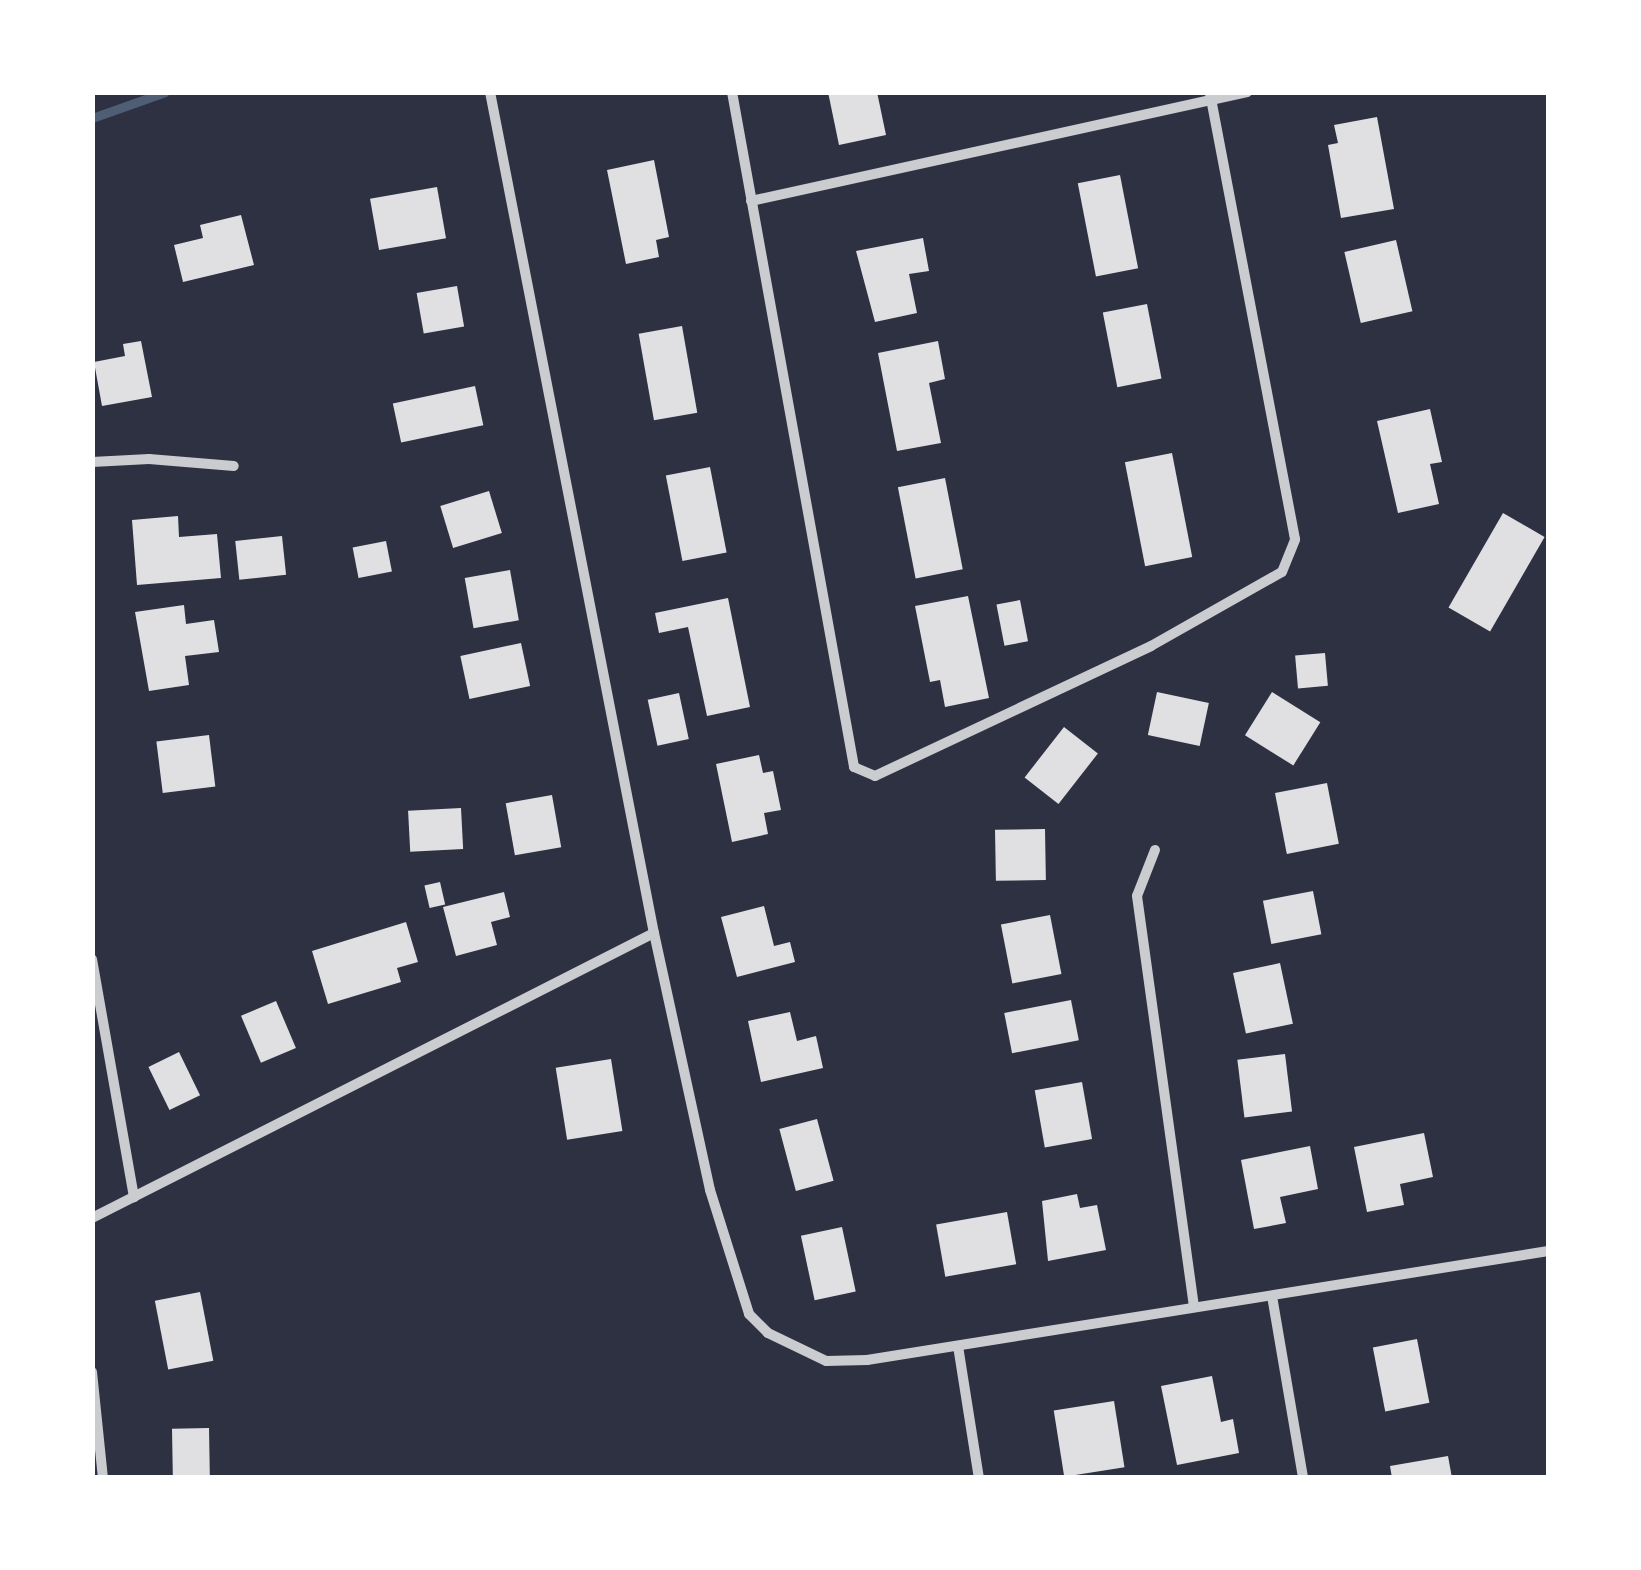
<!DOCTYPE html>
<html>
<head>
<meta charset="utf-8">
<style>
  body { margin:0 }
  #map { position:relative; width:1641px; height:1570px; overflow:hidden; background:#2d3142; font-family:Rubik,sans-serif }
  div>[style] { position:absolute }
  .stream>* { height:9px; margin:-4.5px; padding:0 4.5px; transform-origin:4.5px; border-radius:4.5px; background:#4f5d75 }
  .building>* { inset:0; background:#e0e0e3; transform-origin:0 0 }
  .minor>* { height:10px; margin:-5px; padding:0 5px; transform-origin:5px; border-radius:5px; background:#caccd0 }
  span { translate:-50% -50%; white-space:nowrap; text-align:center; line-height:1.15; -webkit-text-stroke:8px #fff; paint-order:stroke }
  .frame { position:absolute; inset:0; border:95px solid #fff; pointer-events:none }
</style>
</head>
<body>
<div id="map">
  <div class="stream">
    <i style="left:92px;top:118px;width:77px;rotate:-19.6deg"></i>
  </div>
  <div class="building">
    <i style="clip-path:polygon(828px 92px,877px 92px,886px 135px,839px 145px)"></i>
    <i style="clip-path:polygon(1377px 117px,1394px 209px,1341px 218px,1328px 145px,1338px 143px,1334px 125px)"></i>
    <i style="clip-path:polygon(654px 160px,669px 237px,656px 240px,659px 257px,626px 264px,607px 170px)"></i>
    <i style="left:1120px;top:175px;width:95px;height:43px;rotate:79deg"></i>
    <i style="left:437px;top:187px;width:52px;height:68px;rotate:80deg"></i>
    <i style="clip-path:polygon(241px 215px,254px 265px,183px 282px,174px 245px,203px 238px,200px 225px)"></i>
    <i style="clip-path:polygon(923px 238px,929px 271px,909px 274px,917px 313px,875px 322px,856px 251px)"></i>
    <i style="left:1396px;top:240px;width:73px;height:53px;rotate:77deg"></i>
    <i style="left:457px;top:286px;width:41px;height:41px;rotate:80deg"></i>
    <i style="left:1147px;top:304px;width:76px;height:45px;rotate:79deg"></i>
    <i style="left:682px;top:326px;width:88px;height:44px;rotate:80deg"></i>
    <i style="clip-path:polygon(141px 341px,152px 397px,102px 406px,94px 362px,125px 356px,123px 344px)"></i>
    <i style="clip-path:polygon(938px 341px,945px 379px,929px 383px,941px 443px,897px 451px,878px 353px)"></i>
    <i style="left:475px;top:386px;width:40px;height:84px;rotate:78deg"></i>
    <i style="clip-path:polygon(1430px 409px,1442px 462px,1430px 464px,1439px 504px,1398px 513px,1377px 421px)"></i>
    <i style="left:1172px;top:453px;width:106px;height:48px;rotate:79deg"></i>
    <i style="left:710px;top:467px;width:87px;height:45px;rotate:79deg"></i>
    <i style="left:945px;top:478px;width:93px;height:48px;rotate:79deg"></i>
    <i style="left:489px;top:491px;width:44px;height:51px;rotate:73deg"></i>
    <i style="left:1503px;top:513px;width:48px;height:109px;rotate:30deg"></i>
    <i style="clip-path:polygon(178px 516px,179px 537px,217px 534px,221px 578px,137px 585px,132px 520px)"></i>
    <i style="left:282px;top:536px;width:39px;height:47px;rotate:84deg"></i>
    <i style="left:386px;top:541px;width:31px;height:34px;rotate:79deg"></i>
    <i style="left:510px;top:570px;width:51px;height:46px;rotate:80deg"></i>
    <i style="clip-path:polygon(968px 596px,989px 698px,945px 707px,940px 680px,930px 682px,915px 606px)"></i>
    <i style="clip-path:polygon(728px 598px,750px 707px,707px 716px,688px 627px,659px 633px,655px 613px)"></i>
    <i style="left:1020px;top:600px;width:42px;height:24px;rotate:79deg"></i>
    <i style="clip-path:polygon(184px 605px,186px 624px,214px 620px,219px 652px,185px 656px,189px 685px,149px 691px,135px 612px)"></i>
    <i style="left:521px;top:643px;width:44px;height:62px;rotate:78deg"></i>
    <i style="left:1325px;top:653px;width:33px;height:30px;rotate:85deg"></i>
    <i style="left:1157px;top:692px;width:53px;height:44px;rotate:12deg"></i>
    <i style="left:1272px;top:692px;width:57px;height:51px;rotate:32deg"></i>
    <i style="left:679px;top:693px;width:47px;height:32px;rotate:78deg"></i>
    <i style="left:1064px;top:727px;width:43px;height:64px;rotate:38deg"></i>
    <i style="left:209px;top:735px;width:52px;height:53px;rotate:83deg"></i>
    <i style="clip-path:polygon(759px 755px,763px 773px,773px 771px,781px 810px,764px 813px,768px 834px,732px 842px,716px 764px)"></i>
    <i style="left:1327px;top:783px;width:62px;height:53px;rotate:79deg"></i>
    <i style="left:552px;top:795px;width:53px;height:47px;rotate:80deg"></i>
    <i style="left:461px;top:808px;width:41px;height:53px;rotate:87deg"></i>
    <i style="left:1045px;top:829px;width:51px;height:50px;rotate:89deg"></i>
    <i style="left:440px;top:882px;width:23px;height:16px;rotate:77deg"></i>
    <i style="left:1313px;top:891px;width:44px;height:51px;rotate:79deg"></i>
    <i style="clip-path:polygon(504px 892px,510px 917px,491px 922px,497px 945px,456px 956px,443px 907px)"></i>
    <i style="clip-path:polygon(764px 906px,774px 946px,790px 942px,795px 962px,737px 977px,721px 917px)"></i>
    <i style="left:1050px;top:915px;width:60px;height:50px;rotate:79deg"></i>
    <i style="clip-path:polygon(406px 922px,418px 962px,397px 968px,401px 982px,328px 1004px,312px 951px)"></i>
    <i style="left:1280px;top:963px;width:62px;height:48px;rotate:78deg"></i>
    <i style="left:1071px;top:1000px;width:41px;height:68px;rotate:79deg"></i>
    <i style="left:276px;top:1001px;width:51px;height:38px;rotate:67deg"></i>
    <i style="clip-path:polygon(790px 1012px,797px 1041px,816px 1036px,823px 1068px,761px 1082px,748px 1021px)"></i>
    <i style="left:179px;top:1052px;width:48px;height:34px;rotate:64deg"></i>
    <i style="left:1285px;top:1054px;width:58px;height:48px;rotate:83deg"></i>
    <i style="left:611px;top:1059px;width:73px;height:56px;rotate:81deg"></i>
    <i style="left:1082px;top:1082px;width:58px;height:48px;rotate:80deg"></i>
    <i style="left:817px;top:1119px;width:64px;height:39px;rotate:75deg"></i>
    <i style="clip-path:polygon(1424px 1133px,1433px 1177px,1400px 1184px,1404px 1205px,1367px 1212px,1354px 1147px)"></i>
    <i style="clip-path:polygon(1310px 1146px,1318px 1189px,1280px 1197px,1286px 1223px,1254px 1229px,1241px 1160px)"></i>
    <i style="clip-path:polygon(1077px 1194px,1080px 1208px,1097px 1205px,1106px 1250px,1048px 1261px,1042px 1201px)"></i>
    <i style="left:1007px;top:1212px;width:53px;height:72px;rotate:80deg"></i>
    <i style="left:842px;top:1227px;width:66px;height:42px;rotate:78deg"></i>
    <i style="left:200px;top:1292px;width:70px;height:46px;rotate:79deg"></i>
    <i style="left:1417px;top:1339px;width:65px;height:45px;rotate:79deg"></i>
    <i style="clip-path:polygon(1212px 1376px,1221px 1422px,1233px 1419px,1239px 1453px,1177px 1465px,1161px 1386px)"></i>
    <i style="left:1114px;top:1401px;width:67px;height:61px;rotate:81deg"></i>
    <i style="left:209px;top:1428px;width:50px;height:37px;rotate:89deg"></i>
    <i style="clip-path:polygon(1448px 1456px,1452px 1478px,1392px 1478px,1390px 1466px)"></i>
  </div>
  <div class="minor">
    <i style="left:490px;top:92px;width:857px;rotate:78.97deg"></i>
    <i style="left:654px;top:933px;width:263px;rotate:77.7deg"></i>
    <i style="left:710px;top:1190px;width:130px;rotate:72.5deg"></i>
    <i style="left:749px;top:1314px;width:27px;rotate:45deg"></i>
    <i style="left:768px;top:1333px;width:64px;rotate:25.8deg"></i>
    <i style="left:826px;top:1361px;width:41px;rotate:-1.4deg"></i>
    <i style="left:867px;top:1360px;width:690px;rotate:-9.09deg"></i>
    <i style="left:732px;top:92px;width:686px;rotate:79.75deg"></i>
    <i style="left:854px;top:767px;width:23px;rotate:23deg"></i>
    <i style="left:875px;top:776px;width:305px;rotate:-25.2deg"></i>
    <i style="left:1151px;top:646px;width:150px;rotate:-29.5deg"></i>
    <i style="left:1282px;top:572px;width:35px;rotate:-68deg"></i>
    <i style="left:1295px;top:539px;width:455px;rotate:-100.8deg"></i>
    <i style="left:751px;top:201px;width:508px;rotate:-12.39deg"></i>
    <i style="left:92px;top:462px;width:57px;rotate:-3deg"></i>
    <i style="left:149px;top:459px;width:85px;rotate:4.7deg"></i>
    <i style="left:1155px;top:850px;width:49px;rotate:111.4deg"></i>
    <i style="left:1137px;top:896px;width:414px;rotate:82.1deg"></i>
    <i style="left:92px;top:959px;width:242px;rotate:80deg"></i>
    <i style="left:92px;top:1218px;width:630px;rotate:-26.89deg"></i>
    <i style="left:1272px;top:1296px;width:185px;rotate:80.3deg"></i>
    <i style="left:958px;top:1346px;width:134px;rotate:81deg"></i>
    <i style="left:92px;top:1372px;width:107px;rotate:84.1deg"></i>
  </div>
  <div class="frame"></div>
</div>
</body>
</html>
